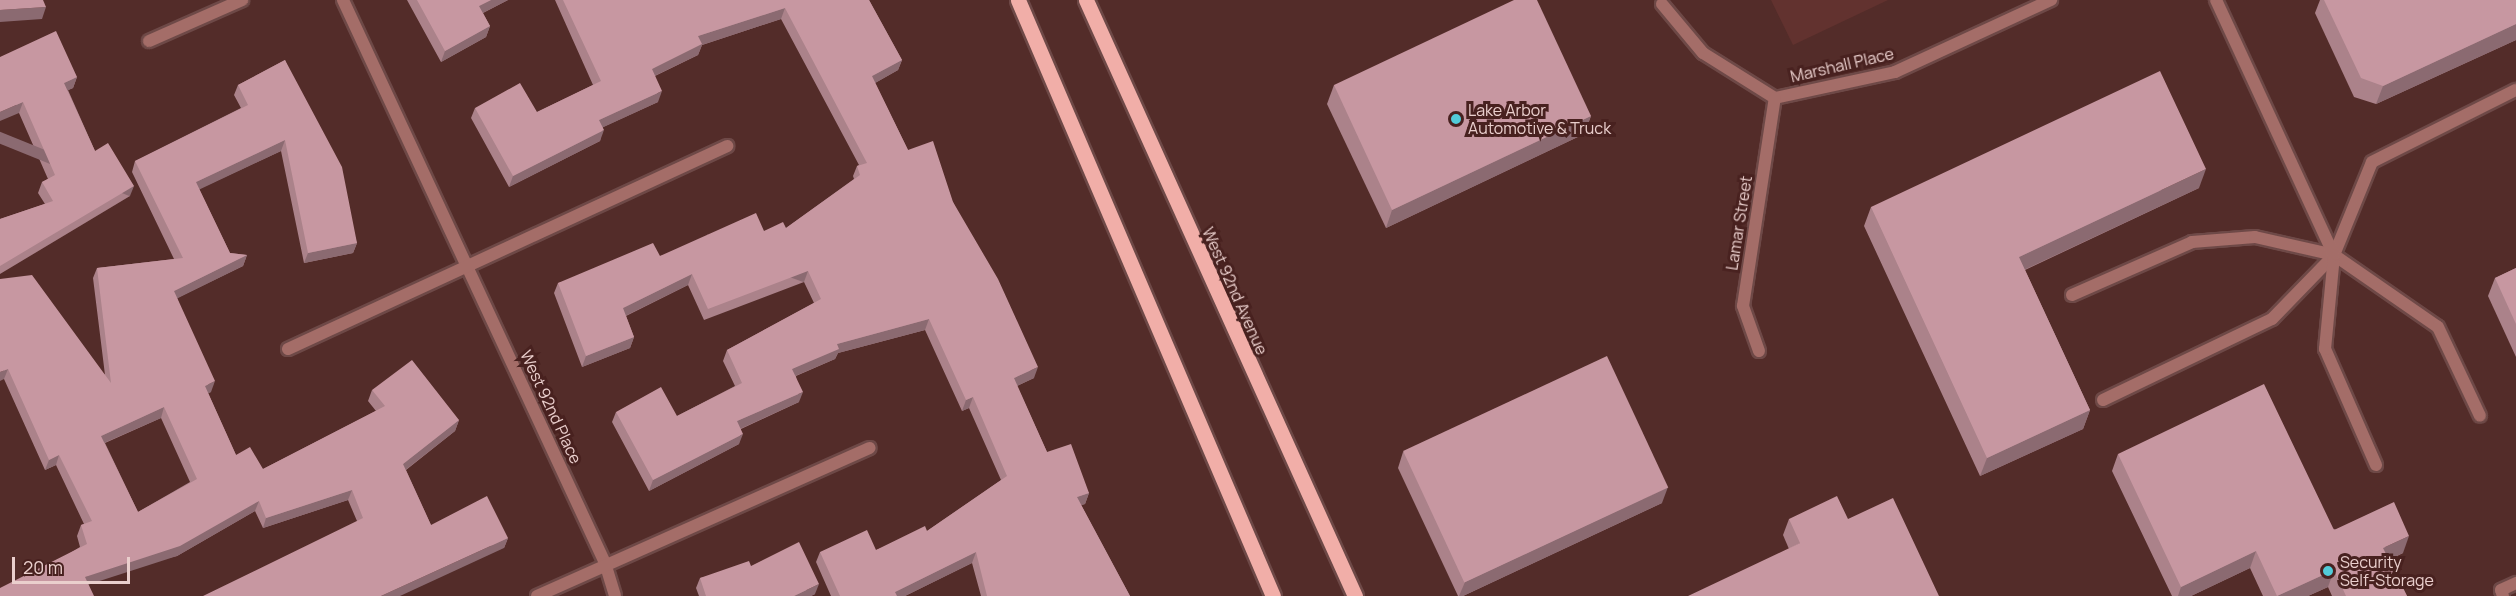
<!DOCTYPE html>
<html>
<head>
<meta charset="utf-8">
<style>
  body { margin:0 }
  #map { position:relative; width:2516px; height:596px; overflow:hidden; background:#532c29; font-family:Manrope,sans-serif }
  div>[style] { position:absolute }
  .built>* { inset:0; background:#62322f }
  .roads { filter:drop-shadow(2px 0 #6e4947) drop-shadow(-2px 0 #6e4947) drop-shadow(0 2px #6e4947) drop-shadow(0 -2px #6e4947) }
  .service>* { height:12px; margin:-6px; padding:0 6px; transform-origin:6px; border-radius:6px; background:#a46d68 }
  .minor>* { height:12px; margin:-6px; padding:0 6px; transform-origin:6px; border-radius:6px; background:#a46d68 }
  .primary>* { height:15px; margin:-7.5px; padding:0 7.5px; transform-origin:7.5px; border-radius:7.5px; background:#f1aea8 }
  .wall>* { inset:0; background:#ab828a }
  .shaded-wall>* { inset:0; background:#8b6a71; transform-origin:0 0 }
  .building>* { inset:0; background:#c797a1; transform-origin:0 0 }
  .dots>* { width:16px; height:16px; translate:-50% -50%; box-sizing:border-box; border:3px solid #48211f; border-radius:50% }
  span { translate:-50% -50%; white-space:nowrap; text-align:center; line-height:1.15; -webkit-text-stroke:6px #48211f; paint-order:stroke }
  .street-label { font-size:16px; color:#eacfcd }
  .poi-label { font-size:16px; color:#eacfcd }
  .left { translate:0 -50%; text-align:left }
  .scale { position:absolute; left:12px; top:557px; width:118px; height:27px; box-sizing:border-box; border:3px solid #eacfcd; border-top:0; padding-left:8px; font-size:18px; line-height:21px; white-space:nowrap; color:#eacfcd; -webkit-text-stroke:4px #48211f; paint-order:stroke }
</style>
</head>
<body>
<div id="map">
  <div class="built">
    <i style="clip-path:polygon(1771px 0,1888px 0,1793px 45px)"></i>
  </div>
  <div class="roads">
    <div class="service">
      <i style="left:2072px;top:295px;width:131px;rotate:-23.8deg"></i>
      <i style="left:2192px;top:242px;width:63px;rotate:-4.5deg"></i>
      <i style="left:2255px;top:237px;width:81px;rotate:12.8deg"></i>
      <i style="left:2334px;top:255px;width:126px;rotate:34.7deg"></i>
      <i style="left:2438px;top:327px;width:98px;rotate:64.7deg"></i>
      <i style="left:2103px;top:400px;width:187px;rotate:-25.6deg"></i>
      <i style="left:2272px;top:319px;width:89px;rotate:-45.9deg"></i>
      <i style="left:2376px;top:465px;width:127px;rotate:-113.7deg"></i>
      <i style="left:2325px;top:349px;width:94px;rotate:-84.5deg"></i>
      <i style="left:2334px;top:255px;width:100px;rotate:-67.8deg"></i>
      <i style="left:2372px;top:162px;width:161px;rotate:-26.6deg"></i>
      <i style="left:2503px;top:596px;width:6px;rotate:-108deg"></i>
      <i style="left:2501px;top:590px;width:17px;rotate:-25deg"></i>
    </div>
    <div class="minor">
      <i style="left:343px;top:0;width:621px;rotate:65.04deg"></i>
      <i style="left:605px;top:563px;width:34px;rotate:73deg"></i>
      <i style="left:2216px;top:0;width:281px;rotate:65.2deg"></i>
      <i style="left:1662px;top:4px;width:64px;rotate:50.1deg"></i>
      <i style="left:1703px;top:53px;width:85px;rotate:32deg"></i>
      <i style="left:1775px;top:98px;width:123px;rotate:-12.2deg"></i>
      <i style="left:1895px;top:72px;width:172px;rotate:-24.8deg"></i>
      <i style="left:149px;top:41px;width:102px;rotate:-23.8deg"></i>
      <i style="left:288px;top:349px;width:484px;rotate:-24.8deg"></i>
      <i style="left:1759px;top:351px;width:48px;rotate:-109.6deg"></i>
      <i style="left:1743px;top:306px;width:210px;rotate:-81.3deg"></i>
      <i style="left:537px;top:596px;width:364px;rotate:-24deg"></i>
    </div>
    <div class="primary">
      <i style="left:1018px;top:0;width:648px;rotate:66.84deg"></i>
      <i style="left:1086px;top:0;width:654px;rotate:65.71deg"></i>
    </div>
  </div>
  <div class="wall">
    <i style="clip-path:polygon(407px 0,508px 0,483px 13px,490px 26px,486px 37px,441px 62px)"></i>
    <i style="clip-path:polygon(555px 0,869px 0,902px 60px,898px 70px,875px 83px,908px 150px,953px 202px,1034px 378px,1017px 386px,1047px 452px,1089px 493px,1085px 504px,1081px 505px,1130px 596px,981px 596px,972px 563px,905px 596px,831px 596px,816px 562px,820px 552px,876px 550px,927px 531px,1001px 480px,969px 408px,962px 411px,925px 330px,838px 353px,835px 359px,796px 376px,799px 402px,741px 429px,739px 444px,649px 491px,612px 422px,616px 412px,677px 416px,735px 386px,723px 361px,727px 350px,814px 303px,804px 282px,704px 320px,688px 285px,626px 316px,634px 337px,630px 348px,582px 367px,554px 293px,558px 283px,660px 256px,764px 231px,786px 228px,854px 179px,853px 176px,857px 166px,859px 165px,781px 19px,702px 45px,698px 55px,655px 76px,658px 102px,603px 127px,600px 141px,509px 187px,471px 118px,475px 108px,537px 112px,593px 85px)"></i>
    <i style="clip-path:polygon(2320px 0,2516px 0,2516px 40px,2376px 104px,2354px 97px,2315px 13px)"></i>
    <i style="clip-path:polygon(0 57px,77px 77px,73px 88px,68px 90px,95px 151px,130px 196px,0 274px,0 219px,45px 204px,38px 193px,42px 182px,48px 179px,19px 113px)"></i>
    <i style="clip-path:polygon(evenodd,285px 60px,357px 243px,353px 253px,304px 263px,281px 151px,199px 189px,230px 253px,247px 255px,243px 266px,177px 298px,211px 392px,208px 393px,236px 455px,263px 469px,376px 411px,368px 401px,372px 390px,459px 420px,455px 431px,406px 470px,431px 525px,508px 538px,504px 548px,357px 521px,348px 500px,263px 528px,255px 511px,177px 556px,0 596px,80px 547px,77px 536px,81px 525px,84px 524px,56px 465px,45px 470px,4px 379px,0 279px,105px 375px,93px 278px,97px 268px,174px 259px,132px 172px,135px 161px,241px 108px,234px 95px,238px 85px,285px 60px,161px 418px,190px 482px,138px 512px,105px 443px,161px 418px)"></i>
    <i style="clip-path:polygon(1334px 85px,1591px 116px,1584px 134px,1386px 228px,1327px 104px)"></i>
    <i style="clip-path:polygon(2199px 188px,2025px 270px,2090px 410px,2083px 429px,1980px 476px,1864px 226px,1871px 207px)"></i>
    <i style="clip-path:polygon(2516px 268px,2516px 357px,2488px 296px,2495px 278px)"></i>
    <i style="clip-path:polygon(1403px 452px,1662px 503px,1463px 596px,1458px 596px,1398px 468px)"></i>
    <i style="clip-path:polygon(2118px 454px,2403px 553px,2389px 560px,2407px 596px,2332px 596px,2328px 587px,2308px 596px,2263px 596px,2250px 568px,2191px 596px,2172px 596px,2112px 471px)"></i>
    <i style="clip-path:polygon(1789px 519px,1848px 519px,1789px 549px,1783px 535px)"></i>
    <i style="clip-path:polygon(751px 566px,815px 594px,811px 596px,699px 596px,696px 588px,700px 578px)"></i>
  </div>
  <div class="shaded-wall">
    <i style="clip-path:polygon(491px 0,508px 0,475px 17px,479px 6px)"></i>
    <i style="clip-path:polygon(46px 7px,42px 19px,0 22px,0 10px)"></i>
    <i style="clip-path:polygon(785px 8px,781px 19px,702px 45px,698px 55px,648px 79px,652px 69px,698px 36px)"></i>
    <i style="clip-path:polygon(2516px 24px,2516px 40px,2376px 104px,2383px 86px)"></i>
    <i style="clip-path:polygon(490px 26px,486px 37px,441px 62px,445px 51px)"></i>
    <i style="clip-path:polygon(902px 60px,898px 70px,868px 87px,872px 76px)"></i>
    <i style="clip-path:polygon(77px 77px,73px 88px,60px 94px,64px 83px)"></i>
    <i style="clip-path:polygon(662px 91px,658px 102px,595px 131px,599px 120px)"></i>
    <i style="clip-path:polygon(23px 102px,19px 113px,0 121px,0 112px)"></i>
    <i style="clip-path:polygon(1591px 116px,1584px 134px,1386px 228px,1392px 210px)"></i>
    <i style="clip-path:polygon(604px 130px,600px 141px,509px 187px,513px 176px)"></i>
    <i style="clip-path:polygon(285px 140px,281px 151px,192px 193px,196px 182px)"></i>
    <i style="clip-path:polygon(2206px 169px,2199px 188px,2013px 275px,2019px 257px)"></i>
    <i style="left:134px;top:186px;width:11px;height:156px;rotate:112deg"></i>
    <i style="clip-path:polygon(357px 243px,353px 253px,304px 263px,308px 253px)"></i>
    <i style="clip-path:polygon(247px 255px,243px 266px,170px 302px,174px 291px)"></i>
    <i style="left:808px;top:271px;width:12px;height:107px;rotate:110deg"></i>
    <i style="clip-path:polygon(692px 274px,688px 285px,619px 319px,623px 308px)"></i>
    <i style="clip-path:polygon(929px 319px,925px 330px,838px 353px,835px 359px,788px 379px,792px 369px,837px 344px)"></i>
    <i style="clip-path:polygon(634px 337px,630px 348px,582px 367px,586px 356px)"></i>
    <i style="clip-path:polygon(1038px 367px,1034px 378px,1010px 389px,1014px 378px)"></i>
    <i style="clip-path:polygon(8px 369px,4px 379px,0 381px,0 372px)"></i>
    <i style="clip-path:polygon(215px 381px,211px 392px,201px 397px,205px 386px)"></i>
    <i style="clip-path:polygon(803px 392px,799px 402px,733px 432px,737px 421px)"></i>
    <i style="clip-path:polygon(973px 397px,969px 408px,962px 411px,966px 400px)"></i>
    <i style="clip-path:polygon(164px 407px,161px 418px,97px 446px,101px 436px)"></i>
    <i style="clip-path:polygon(2090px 410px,2083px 429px,1980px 476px,1987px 458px)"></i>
    <i style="clip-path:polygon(459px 420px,455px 431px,399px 475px,403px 464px)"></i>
    <i style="clip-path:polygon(743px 434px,739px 444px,649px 491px,653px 480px)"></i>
    <i style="clip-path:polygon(59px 455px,56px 465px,45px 470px,49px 460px)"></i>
    <i style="clip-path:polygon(1668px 487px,1662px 503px,1463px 596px,1459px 596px,1465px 582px)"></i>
    <i style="clip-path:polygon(352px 490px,348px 500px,263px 528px,266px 518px)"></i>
    <i style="clip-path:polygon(1089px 493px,1085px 504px,1073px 508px,1077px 497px)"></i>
    <i style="clip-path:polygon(259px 501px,255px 511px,177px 556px,81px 587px,85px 577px)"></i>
    <i style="clip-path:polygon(2409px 536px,2403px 553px,2377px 565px,2383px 548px)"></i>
    <i style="clip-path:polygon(508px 538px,504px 548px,400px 596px,381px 596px)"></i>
    <i style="clip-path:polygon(2256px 551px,2250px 568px,2191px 596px,2178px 596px,2181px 587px)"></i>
    <i style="clip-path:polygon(976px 552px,972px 563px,905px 596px,893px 596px,895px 592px)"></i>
    <i style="clip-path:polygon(2334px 570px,2328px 587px,2308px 596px,2277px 596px)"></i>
    <i style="clip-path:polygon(819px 584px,815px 594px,811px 596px,794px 596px)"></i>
  </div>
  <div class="building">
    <i style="clip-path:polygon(0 0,43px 0,46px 7px,0 10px)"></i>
    <i style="clip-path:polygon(417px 0,491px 0,479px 6px,490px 26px,445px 51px)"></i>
    <i style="clip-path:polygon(563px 0,869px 0,902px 60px,872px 76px,908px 150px,933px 141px,953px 202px,998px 279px,1038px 367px,1014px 378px,1047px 452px,1071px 444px,1089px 493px,1077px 497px,1130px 596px,987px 596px,976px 552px,895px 592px,897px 596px,840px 596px,820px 552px,867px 530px,876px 550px,925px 526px,927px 531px,1007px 476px,973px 397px,966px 400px,929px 319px,837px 344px,839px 349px,792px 369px,803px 392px,737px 421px,743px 434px,653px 480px,616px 412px,661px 387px,677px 416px,742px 383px,727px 350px,821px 299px,808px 271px,708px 309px,692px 274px,623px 308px,634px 337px,586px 356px,558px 283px,653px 243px,660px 256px,756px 213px,764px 231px,783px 222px,786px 228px,860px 175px,857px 166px,867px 163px,785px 8px,698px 36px,702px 44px,652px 69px,662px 91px,599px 120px,604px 130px,513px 176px,475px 108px,520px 83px,537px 112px,601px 81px)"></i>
    <i style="clip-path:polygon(1514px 0,1537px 0,1591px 116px,1392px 210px,1334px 85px)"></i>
    <i style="clip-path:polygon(2324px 0,2516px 0,2516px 24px,2383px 86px,2361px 78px)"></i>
    <i style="clip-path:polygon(56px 31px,77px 77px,64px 83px,95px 151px,108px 143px,134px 186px,0 266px,0 219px,53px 201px,42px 182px,55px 175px,23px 102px,0 112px,0 57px)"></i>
    <i style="clip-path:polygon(evenodd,285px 60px,342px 167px,357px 243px,308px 253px,285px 140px,196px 182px,230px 253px,247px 255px,174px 291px,215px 381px,205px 386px,236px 455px,250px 447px,263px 469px,385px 406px,372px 390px,412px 360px,459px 420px,403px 464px,431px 525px,487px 496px,508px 538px,381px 596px,203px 596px,363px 518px,352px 490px,266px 518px,259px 501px,180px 546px,85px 577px,94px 596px,0 596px,0 588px,87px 544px,81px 525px,92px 521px,59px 455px,49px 460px,8px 369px,0 372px,0 279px,32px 275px,111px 383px,97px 268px,183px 258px,135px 161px,248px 105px,238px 85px,285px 60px,164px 407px,197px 479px,138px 512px,101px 436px,164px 407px)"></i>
    <i style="clip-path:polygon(2160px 71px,2206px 169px,2019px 257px,2090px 410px,1987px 458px,1871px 207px)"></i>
    <i style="clip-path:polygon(2516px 268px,2516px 324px,2495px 278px)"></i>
    <i style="left:1607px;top:356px;width:145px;height:225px;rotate:65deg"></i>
    <i style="clip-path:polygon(2264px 384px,2334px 530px,2394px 502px,2409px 536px,2383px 548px,2407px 596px,2346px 596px,2334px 570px,2277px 596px,2256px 551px,2181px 587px,2118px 454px)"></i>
    <i style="clip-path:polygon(1837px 496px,1848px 519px,1893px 498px,1939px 596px,1688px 596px,1800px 543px,1789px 519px)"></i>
    <i style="clip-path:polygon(799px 542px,819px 584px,794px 596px,706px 596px,700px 578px,749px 561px,751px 566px)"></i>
  </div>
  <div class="dots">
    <i style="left:1456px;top:119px;background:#52cbd8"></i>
    <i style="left:2328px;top:571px;background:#52cbd8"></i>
  </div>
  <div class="street-label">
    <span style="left:1842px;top:65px;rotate:-13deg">Marshall Place</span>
    <span style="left:1739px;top:223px;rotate:-81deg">Lamar Street</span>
    <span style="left:1235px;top:291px;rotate:66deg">West 92nd Avenue</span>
    <span style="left:551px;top:407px;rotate:65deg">West 92nd Place</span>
  </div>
  <div class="poi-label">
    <span class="left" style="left:1468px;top:119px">Lake Arbor<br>Automotive &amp; Truck</span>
    <span class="left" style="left:2340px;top:571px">Security<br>Self-Storage</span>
  </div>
  <div class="scale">20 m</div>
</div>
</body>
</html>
